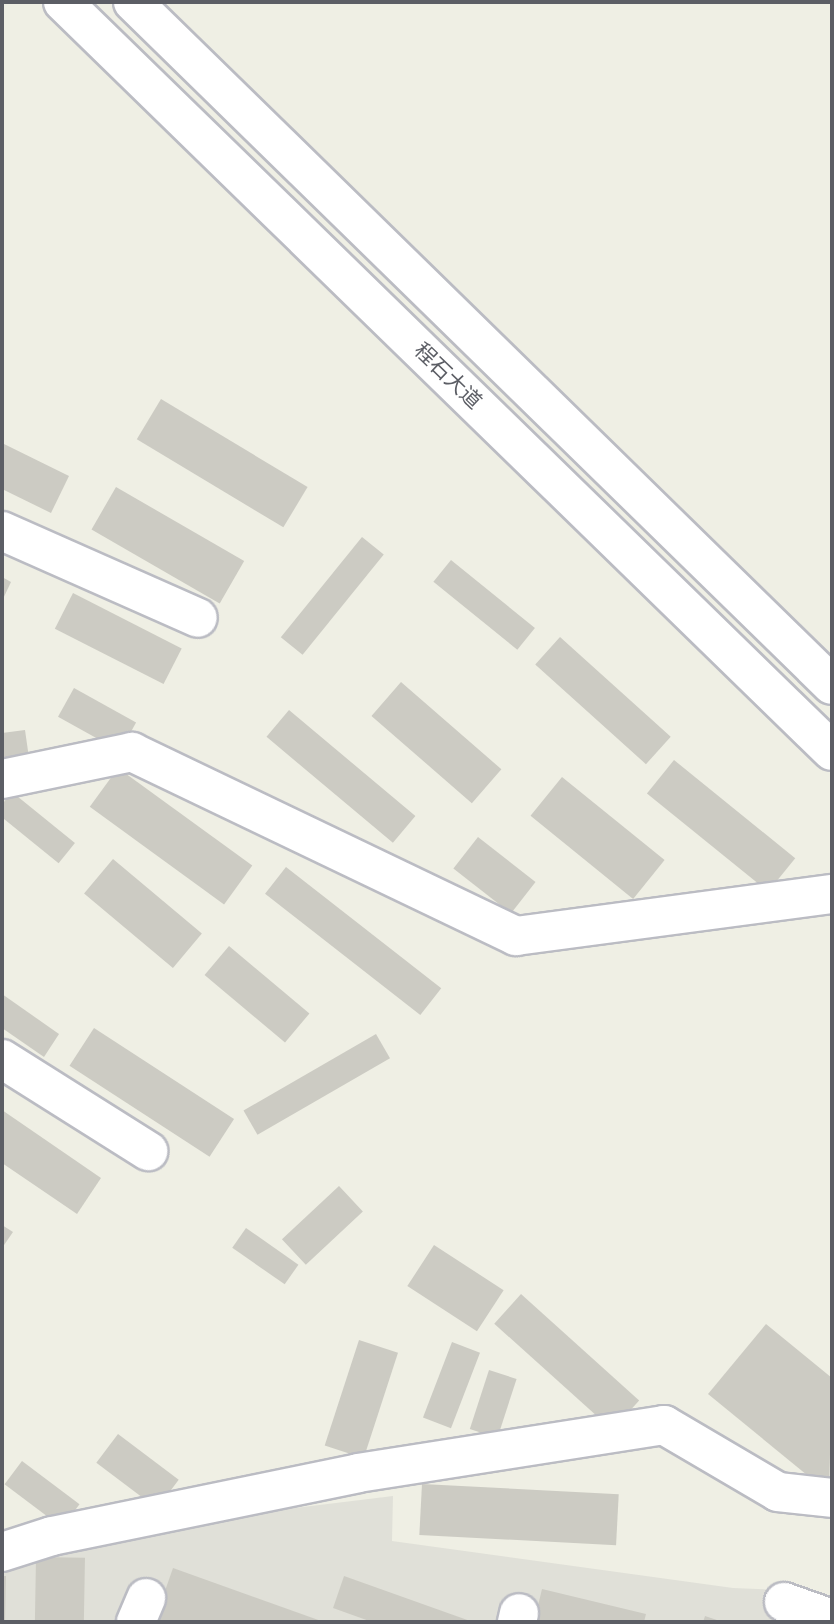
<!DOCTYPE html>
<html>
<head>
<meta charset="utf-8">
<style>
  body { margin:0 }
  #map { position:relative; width:834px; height:1624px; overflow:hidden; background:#efefe4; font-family:Roboto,"Noto Sans SC",sans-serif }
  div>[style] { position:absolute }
  .industrial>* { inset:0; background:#e0e0d8 }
  .building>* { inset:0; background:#cccbc3; transform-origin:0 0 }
  .roads { filter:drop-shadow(2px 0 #bbbcc3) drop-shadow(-2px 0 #bbbcc3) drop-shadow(0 2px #bbbcc3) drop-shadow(0 -2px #bbbcc3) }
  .minor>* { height:38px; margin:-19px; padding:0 19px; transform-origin:19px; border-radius:19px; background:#fff }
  span { translate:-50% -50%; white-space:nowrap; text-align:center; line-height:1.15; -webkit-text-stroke:5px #fff; paint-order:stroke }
  .street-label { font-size:21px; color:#5c5e65 }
  .frame { position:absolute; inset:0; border:4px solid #5c5e65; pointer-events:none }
</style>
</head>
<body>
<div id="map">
  <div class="industrial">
    <i style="clip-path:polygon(393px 1496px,392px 1541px,733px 1588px,804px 1591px,832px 1622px,2px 1622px,2px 1560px,245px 1514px)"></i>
  </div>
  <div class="building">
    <i style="left:161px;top:399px;width:171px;height:47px;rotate:31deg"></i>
    <i style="clip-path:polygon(2px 443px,69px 476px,51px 513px,2px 489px)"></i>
    <i style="left:116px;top:487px;width:148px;height:49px;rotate:30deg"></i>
    <i style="left:362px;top:537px;width:28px;height:129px;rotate:39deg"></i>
    <i style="left:451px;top:560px;width:108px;height:28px;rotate:39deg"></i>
    <i style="clip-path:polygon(2px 577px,11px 582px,2px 601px)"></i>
    <i style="left:73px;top:593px;width:122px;height:40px;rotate:27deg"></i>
    <i style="left:560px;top:637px;width:149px;height:37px;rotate:42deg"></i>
    <i style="left:401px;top:682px;width:133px;height:45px;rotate:41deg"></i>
    <i style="left:74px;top:688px;width:71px;height:33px;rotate:29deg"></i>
    <i style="left:289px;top:710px;width:165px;height:35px;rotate:40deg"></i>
    <i style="clip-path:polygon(25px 730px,29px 758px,2px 762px,2px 733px)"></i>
    <i style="left:674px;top:760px;width:156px;height:43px;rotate:39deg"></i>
    <i style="left:118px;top:768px;width:166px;height:48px;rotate:36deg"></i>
    <i style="left:562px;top:777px;width:132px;height:50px;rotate:39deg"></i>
    <i style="left:12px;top:792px;width:81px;height:26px;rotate:39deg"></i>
    <i style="left:478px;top:837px;width:73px;height:40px;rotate:38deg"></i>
    <i style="left:113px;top:859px;width:116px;height:45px;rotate:40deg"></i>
    <i style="left:286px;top:867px;width:197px;height:34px;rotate:38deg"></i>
    <i style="left:229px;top:946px;width:105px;height:38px;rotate:40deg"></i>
    <i style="clip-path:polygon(2px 994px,59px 1034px,44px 1057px,2px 1028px)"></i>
    <i style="left:94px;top:1028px;width:167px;height:45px;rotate:33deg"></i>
    <i style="left:376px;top:1034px;width:28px;height:153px;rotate:60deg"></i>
    <i style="clip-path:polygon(2px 1110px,101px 1178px,77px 1214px,2px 1163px)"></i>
    <i style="left:339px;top:1186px;width:35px;height:78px;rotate:47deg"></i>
    <i style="clip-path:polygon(2px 1225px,13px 1232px,2px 1248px)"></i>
    <i style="left:246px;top:1228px;width:64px;height:24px;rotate:35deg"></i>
    <i style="left:434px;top:1245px;width:83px;height:49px;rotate:33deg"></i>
    <i style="left:521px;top:1294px;width:159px;height:40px;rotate:42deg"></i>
    <i style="clip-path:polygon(766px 1324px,832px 1378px,829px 1493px,708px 1394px)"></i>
    <i style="left:359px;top:1340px;width:41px;height:111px;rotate:18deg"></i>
    <i style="left:452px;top:1342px;width:30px;height:81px;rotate:21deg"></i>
    <i style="left:489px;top:1370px;width:29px;height:62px;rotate:18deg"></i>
    <i style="left:118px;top:1434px;width:76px;height:36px;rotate:37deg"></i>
    <i style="left:22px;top:1461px;width:72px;height:29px;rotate:37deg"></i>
    <i style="left:422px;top:1484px;width:197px;height:51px;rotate:3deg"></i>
    <i style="left:36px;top:1557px;width:49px;height:65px;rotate:1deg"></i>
    <i style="clip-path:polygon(173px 1568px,324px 1622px,154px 1622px)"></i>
    <i style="clip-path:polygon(2px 1576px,6px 1576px,5px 1622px,2px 1622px)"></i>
    <i style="clip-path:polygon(344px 1576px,473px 1622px,372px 1622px,333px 1608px)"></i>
    <i style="clip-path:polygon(542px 1589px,646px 1614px,644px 1622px,534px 1622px)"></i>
    <i style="clip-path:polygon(705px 1616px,723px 1622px,703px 1622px)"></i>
  </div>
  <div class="roads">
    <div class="minor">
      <i style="left:63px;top:2px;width:1073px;rotate:44.25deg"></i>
      <i style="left:133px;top:2px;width:977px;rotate:44.34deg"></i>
      <i style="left:2px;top:531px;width:214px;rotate:23.9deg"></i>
      <i style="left:2px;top:779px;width:133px;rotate:-11.7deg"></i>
      <i style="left:132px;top:752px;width:426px;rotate:25.6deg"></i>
      <i style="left:516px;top:936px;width:319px;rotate:-7.6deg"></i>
      <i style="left:2px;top:1059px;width:173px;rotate:32.2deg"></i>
      <i style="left:2px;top:1552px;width:52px;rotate:-17.7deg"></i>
      <i style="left:52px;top:1536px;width:312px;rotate:-11.6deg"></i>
      <i style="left:358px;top:1473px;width:310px;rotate:-8.9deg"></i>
      <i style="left:664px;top:1425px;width:132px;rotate:30.4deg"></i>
      <i style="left:778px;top:1492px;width:54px;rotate:6.3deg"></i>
      <i style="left:784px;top:1602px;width:51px;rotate:19.5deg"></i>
      <i style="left:136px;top:1622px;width:26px;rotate:-67deg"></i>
      <i style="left:517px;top:1622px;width:9px;rotate:-77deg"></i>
    </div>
  </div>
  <div class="street-label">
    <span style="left:448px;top:376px;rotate:44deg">程石大道</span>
  </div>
  <div class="frame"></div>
</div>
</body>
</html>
